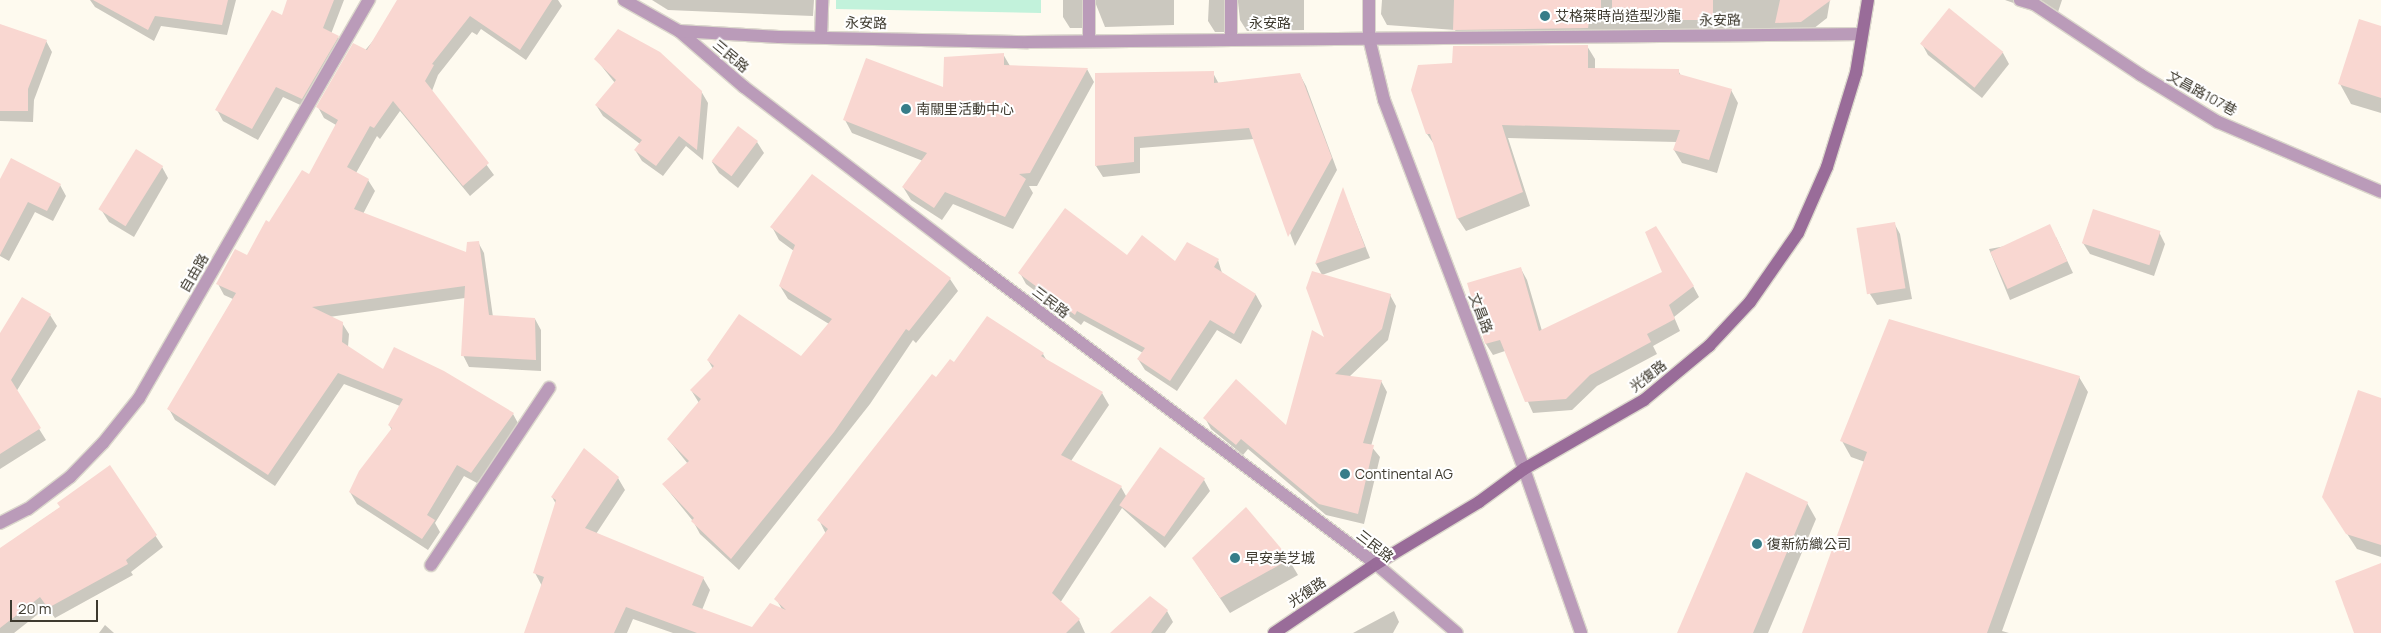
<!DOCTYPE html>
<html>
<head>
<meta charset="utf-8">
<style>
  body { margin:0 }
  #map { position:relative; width:2381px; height:633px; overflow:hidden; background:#fefaef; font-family:Manrope,"Noto Sans TC",sans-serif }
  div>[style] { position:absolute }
  .green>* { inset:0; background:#c2f2db }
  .shadow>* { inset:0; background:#0003 }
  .building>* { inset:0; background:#f9d7d1; transform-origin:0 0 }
  .roads { filter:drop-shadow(1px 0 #dbd7cc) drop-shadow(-1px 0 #dbd7cc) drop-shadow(0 1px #dbd7cc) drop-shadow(0 -1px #dbd7cc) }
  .minor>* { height:12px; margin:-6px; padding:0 6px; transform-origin:6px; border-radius:6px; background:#ba9bb9 }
  .tertiary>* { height:12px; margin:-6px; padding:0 6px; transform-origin:6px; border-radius:6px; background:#ba9bb9 }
  .secondary>* { height:12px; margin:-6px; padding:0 6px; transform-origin:6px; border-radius:6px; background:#996c99 }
  .dots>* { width:14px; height:14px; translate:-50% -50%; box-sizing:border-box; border:2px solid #fff; border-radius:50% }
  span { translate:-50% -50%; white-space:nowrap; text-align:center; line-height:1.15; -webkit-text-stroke:4px #fff; paint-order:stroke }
  .poi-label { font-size:14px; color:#3e3a2f }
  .left { translate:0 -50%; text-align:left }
  .street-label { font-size:14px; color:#3e3a2f }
  .scale { position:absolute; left:10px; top:600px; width:88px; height:22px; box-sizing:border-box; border:2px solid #3e3a2f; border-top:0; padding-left:6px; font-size:15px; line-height:18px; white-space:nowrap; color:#3e3a2f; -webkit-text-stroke:4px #fff; paint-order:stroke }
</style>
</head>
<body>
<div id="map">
  <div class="green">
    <i style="clip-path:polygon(836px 0,1041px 0,1041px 13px,836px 9px)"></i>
  </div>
  <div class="shadow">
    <i style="clip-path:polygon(90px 0,236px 0,227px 35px,161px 26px,154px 41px,95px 7px)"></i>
    <i style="clip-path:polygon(288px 0,344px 0,331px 34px,338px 37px,344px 48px,309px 109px,283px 97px,258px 140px,223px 121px,217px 110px,283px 16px)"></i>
    <i style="clip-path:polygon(407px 0,558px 0,562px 6px,526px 60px,481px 29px,477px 35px,472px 32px,438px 75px,432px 91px,494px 175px,470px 196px,400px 111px,380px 139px,377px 136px,356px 173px,368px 180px,375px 191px,363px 214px,468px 254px,478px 242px,484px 253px,493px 317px,535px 319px,541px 330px,541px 371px,469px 367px,463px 355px,465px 298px,329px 317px,342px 323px,349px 334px,348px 347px,383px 370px,513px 414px,519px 425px,477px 483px,464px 476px,435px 523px,440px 532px,428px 550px,357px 504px,350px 492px,392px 430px,389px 425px,400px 406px,344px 384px,275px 486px,175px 420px,169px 409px,233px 299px,224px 295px,218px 284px,247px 257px,309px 176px,336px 125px,324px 118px,318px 107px)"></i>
    <i style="clip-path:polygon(652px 0,814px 0,813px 16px,668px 10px)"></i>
    <i style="clip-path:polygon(1063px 0,1174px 0,1174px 25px,1105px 27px,1095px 2px,1087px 8px,1087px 28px,1070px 28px,1063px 17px)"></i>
    <i style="clip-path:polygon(1209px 0,1304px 0,1304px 30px,1247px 31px,1240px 20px,1238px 2px,1229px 8px,1229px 32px,1215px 32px,1208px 21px)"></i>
    <i style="clip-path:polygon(1382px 0,1830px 0,1827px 18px,1808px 33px,1461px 40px,1455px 30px,1387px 25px,1381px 14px)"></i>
    <i style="clip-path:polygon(2005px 0,2062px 0,2056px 18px)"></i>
    <i style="clip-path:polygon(0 26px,46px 41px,52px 52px,34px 100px,33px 122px,0 121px)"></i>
    <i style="clip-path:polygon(2381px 28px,2381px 113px,2351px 104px,2340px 84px)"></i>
    <i style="clip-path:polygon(1922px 44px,2003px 53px,2009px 64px,1982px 98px,1928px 55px)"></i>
    <i style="clip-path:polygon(1587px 46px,1595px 59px,1595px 70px,1678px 70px,1681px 76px,1731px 90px,1738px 103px,1717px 173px,1682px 163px,1674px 150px,1677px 142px,1508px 138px,1530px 206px,1466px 231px,1458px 219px,1436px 147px,1427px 134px,1453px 64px)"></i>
    <i style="clip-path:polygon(1003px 54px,1010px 66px,1087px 69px,1094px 82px,1037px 186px,1029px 186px,1033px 193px,1013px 229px,953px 204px,942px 220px,911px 200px,903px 187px,923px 161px,852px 133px,845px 120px,945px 89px)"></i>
    <i style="clip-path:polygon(596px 59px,701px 91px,708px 103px,703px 160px,686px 146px,663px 176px,642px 161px,635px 150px,640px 144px,603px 116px,596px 105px,615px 83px)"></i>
    <i style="clip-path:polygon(1213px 73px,1219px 84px,1300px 75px,1306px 86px,1337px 170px,1295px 246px,1254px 139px,1140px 148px,1140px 173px,1103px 177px,1096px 166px)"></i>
    <i style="clip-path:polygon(757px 142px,764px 153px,738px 188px,719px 173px,712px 162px)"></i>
    <i style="clip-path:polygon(162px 167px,168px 178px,134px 237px,109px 222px,102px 211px)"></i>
    <i style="clip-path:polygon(812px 176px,950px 279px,958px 291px,916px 343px,913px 340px,870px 404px,739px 570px,700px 534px,693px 521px,663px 484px,688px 464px,668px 439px,699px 403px,691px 390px,713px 369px,708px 360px,801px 357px,829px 324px,788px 299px,780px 286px,794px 251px,779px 240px,772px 227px)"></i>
    <i style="clip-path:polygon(0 182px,60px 185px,66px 196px,53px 221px,35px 212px,9px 261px,0 256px)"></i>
    <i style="clip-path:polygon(1343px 190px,1370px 258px,1322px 275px,1316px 264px)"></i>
    <i style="clip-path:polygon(1894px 223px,1900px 234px,1912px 299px,1877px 305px,1870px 294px)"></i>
    <i style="clip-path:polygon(2159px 232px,2165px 244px,2154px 276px,2090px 254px,2083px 243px)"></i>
    <i style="clip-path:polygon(2056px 237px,2073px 273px,2010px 300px,1989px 249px)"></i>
    <i style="clip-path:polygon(1128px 257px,1175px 263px,1218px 260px,1222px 273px,1256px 295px,1262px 306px,1241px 344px,1217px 330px,1177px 391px,1145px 370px,1138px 359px,1143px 353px,1084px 321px,1081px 325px,1026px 284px,1020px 273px)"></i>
    <i style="clip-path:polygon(1521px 269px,1527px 280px,1542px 331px,1693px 286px,1699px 297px,1674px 317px,1680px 331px,1653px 346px,1657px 354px,1597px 386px,1572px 410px,1533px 413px,1505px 351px,1493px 355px,1486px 344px,1468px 284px)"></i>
    <i style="clip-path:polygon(1390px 295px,1396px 306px,1388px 340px,1349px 377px,1381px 381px,1387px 392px,1371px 446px,1380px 457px,1364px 524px,1326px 515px,1248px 449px,1243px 455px,1211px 429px,1205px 418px,1286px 428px,1326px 340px)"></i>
    <i style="clip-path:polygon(50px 315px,57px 326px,16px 392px,46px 440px,0 469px,0 335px)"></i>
    <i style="clip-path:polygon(1043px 354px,1047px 361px,1102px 393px,1109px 405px,1071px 461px,1121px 487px,1126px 496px,1204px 480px,1210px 491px,1165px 548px,1122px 508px,1060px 603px,1079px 620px,1085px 633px,673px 633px,633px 619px,627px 633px,525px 633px,542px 586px,535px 573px,556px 504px,552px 497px,585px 450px,618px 478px,625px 490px,596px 534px,703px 578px,710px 590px,702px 610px,752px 629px,782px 609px,776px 599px,826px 534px,819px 520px,936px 379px,954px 364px)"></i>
    <i style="clip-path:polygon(2079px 377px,2088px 392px,2002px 631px,2009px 633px,1804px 633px,1865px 462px,1851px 457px,1842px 441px)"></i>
    <i style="clip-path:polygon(2381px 399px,2381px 557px,2357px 549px,2323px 497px)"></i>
    <i style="clip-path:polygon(109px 467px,163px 547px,131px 572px,133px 575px,55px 618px,47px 607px,14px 633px,0 633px,0 549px,61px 507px)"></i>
    <i style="clip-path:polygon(1807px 503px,1816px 519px,1768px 633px,1679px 633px)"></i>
    <i style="clip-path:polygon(1246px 509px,1289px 560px,1298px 575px,1230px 613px,1193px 558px)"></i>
    <i style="clip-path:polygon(1167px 611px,1173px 622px,1165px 633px,1112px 633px)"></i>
    <i style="clip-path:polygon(1394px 611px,1399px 622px,1393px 633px,1353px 633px)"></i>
    <i style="clip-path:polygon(105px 625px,114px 633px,99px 633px)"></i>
  </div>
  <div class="building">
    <i style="clip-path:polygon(93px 0,228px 0,222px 25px,155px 16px,148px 30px)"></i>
    <i style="clip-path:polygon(287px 0,334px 0,323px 28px,339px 36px,302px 99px,276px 87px,252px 129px,215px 110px,272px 10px,282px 15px)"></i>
    <i style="clip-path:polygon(397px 0,552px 0,520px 50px,470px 16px,432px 64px,434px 65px,425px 81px,489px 163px,463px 186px,393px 101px,374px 128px,370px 126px,347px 167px,369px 179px,354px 209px,466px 252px,467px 242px,479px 241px,489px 315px,535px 318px,536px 360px,461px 356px,465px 286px,312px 307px,343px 322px,342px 342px,383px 369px,394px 347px,444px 371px,514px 413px,471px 473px,457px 465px,427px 515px,435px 520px,422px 539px,349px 492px,359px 471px,392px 428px,388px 425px,403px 399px,338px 373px,268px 475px,167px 409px,236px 293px,216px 284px,235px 249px,247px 255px,266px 220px,269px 222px,302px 170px,309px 174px,338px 120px,316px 107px,353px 43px,367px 50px)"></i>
    <i style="clip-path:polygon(1454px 0,1601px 0,1601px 22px,1589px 22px,1588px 28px,1453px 30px)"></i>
    <i style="left:1612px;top:0;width:101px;height:20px"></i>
    <i style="clip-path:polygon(1780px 0,1831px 0,1801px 22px,1775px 23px)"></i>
    <i style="left:1949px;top:8px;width:70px;height:46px;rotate:39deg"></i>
    <i style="clip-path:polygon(2359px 19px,2381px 26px,2381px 98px,2338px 84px)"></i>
    <i style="clip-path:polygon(0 24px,47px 40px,28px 89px,28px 111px,0 111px)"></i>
    <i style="clip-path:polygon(618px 29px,660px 52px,702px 91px,697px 150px,679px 136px,656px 166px,634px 150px,642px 140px,595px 105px,616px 80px,594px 59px)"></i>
    <i style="clip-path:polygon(1588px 45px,1588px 68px,1679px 69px,1679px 74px,1732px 89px,1709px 160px,1673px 150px,1680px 130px,1502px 125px,1523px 192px,1457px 219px,1430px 134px,1426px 134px,1411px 90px,1418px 65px,1452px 63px,1453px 46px)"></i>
    <i style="clip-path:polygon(1004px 53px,1004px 65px,1088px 68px,1030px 173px,1019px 174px,1026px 179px,1005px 217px,945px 192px,934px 208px,902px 187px,927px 153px,843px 120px,866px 58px,943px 87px,944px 57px)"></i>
    <i style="clip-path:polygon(1214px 71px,1214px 83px,1300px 73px,1332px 158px,1288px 237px,1249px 128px,1134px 137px,1134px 162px,1095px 166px,1095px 73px)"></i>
    <i style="left:738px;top:126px;width:25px;height:44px;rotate:37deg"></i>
    <i style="left:136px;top:149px;width:32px;height:71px;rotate:32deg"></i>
    <i style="clip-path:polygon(11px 158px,61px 184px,47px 211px,28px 202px,0 255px,0 179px)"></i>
    <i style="clip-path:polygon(812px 174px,951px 278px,909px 331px,906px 329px,834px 432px,731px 559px,691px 521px,694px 518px,662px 484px,689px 461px,667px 439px,701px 399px,690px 390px,714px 366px,707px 360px,739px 314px,801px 356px,832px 319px,779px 286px,795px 245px,770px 227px)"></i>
    <i style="clip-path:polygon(1343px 187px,1365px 247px,1315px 264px)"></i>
    <i style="clip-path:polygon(1065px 208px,1127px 255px,1142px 235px,1175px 261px,1187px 242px,1219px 259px,1214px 267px,1256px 294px,1234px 334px,1210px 320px,1170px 381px,1137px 359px,1145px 348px,1077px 311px,1075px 315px,1018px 273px)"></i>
    <i style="left:2093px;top:209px;width:71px;height:36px;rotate:18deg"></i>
    <i style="left:1895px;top:222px;width:67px;height:39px;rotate:81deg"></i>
    <i style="left:2050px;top:224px;width:41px;height:66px;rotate:65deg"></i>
    <i style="clip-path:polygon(1656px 226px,1694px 286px,1669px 305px,1675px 319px,1647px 334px,1651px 342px,1590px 375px,1566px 399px,1525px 402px,1500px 340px,1485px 344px,1467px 283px,1521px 267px,1539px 331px,1662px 272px,1645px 232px)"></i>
    <i style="clip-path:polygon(1312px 271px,1391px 294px,1382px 329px,1335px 374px,1382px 380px,1363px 443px,1374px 445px,1358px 514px,1319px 504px,1241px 439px,1236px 445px,1203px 418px,1236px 379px,1286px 425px,1312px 330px,1324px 337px,1306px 288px)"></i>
    <i style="clip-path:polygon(22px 297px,51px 314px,11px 380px,41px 428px,0 454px,0 333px)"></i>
    <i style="clip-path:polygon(987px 316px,1044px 353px,1041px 356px,1103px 392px,1061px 455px,1122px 486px,1052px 593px,1080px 619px,1066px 633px,697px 633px,626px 607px,614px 633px,524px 633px,544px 577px,533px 573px,556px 500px,551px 497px,584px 448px,619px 477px,585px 528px,704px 577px,692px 605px,752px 627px,770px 603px,786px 610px,774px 599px,828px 529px,817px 520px,932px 374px,936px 377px,950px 359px,954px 362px)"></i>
    <i style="clip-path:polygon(1889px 319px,2080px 376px,1987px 633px,1802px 633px,1867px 452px,1840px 441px)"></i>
    <i style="clip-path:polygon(2358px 390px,2381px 398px,2381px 545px,2346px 534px,2322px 497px)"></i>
    <i style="left:1160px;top:447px;width:55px;height:71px;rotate:35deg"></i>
    <i style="clip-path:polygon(110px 465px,157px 535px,126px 560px,128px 564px,48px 608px,40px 597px,0 628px,0 548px,60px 507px,57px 503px)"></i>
    <i style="clip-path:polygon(1746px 472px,1808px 502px,1753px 633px,1677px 633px)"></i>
    <i style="clip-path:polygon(1246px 507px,1290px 559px,1220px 598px,1192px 558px)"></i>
    <i style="clip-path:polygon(2381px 563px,2381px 633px,2354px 633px,2335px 581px)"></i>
    <i style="clip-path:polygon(1150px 596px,1168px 610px,1151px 633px,1110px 633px)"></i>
  </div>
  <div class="roads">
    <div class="minor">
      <i style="left:624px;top:0;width:63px;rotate:29.4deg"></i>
      <i style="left:679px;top:31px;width:86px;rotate:40.7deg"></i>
      <i style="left:744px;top:87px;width:288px;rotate:37.4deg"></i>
      <i style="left:973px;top:262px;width:504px;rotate:36.85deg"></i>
      <i style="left:1376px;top:564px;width:106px;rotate:40.4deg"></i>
      <i style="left:1231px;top:0;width:38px;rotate:90deg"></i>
      <i style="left:1369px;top:0;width:38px;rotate:90deg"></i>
      <i style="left:1369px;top:38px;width:64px;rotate:76.4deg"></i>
      <i style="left:1384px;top:100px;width:395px;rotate:69.2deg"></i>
      <i style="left:1524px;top:469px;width:174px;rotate:70.8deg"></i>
      <i style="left:679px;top:31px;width:100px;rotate:3.4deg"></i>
      <i style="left:779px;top:37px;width:249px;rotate:1.2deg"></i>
      <i style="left:1028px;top:42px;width:834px;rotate:-0.55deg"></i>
      <i style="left:821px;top:37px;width:37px;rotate:-88deg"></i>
      <i style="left:1089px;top:40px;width:40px;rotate:-90deg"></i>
      <i style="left:0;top:523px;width:31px;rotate:-27deg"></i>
      <i style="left:28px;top:509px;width:53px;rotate:-37.3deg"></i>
      <i style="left:70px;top:477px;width:47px;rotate:-45.9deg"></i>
      <i style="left:103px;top:443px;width:58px;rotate:-51.3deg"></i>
      <i style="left:139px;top:398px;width:460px;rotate:-60deg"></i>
      <i style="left:431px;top:565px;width:213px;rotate:-56.3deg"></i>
    </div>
    <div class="tertiary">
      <i style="left:2020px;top:0;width:15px;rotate:16deg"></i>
      <i style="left:2034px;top:4px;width:128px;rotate:33.6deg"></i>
      <i style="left:2141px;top:75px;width:90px;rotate:31.4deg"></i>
      <i style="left:2218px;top:122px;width:177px;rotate:23.2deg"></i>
    </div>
    <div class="secondary">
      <i style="left:1274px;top:633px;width:123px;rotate:-34.1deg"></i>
      <i style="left:1376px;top:564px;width:120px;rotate:-31deg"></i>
      <i style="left:1479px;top:502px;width:56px;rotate:-36.3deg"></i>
      <i style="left:1524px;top:469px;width:138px;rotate:-29.9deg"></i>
      <i style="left:1644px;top:400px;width:85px;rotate:-39.7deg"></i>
      <i style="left:1709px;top:346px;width:60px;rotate:-47deg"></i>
      <i style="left:1750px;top:302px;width:84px;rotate:-55.2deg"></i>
      <i style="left:1798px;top:233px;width:72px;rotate:-66.3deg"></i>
      <i style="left:1827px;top:167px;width:98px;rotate:-72.9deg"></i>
      <i style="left:1856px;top:73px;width:74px;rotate:-80.7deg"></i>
    </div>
  </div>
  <div class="dots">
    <i style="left:1545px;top:16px;background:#377d89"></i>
    <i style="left:906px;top:109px;background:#377d89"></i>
    <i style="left:1345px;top:474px;background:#377d89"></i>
    <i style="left:1757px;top:544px;background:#377d89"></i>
    <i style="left:1235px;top:558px;background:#377d89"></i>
  </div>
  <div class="poi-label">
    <span class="left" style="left:1555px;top:16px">艾格萊時尚造型沙龍</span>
    <span class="left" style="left:916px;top:109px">南關里活動中心</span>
    <span class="left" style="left:1355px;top:474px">Continental AG</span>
    <span class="left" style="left:1767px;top:544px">復新紡織公司</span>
    <span class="left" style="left:1245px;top:558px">早安美芝城</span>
  </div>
  <div class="street-label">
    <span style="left:1720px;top:20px;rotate:-1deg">永安路</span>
    <span style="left:866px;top:23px;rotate:1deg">永安路</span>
    <span style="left:1270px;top:23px">永安路</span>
    <span style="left:731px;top:56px;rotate:40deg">三民路</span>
    <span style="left:2202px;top:93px;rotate:29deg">文昌路107巷</span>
    <span style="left:194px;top:273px;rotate:-60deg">自由路</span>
    <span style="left:1051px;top:302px;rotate:37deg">三民路</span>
    <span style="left:1481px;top:313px;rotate:69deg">文昌路</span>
    <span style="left:1648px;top:376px;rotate:-38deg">光復路</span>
    <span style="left:1375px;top:546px;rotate:38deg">三民路</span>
    <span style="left:1307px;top:592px;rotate:-34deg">光復路</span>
  </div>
  <div class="scale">20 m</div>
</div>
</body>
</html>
